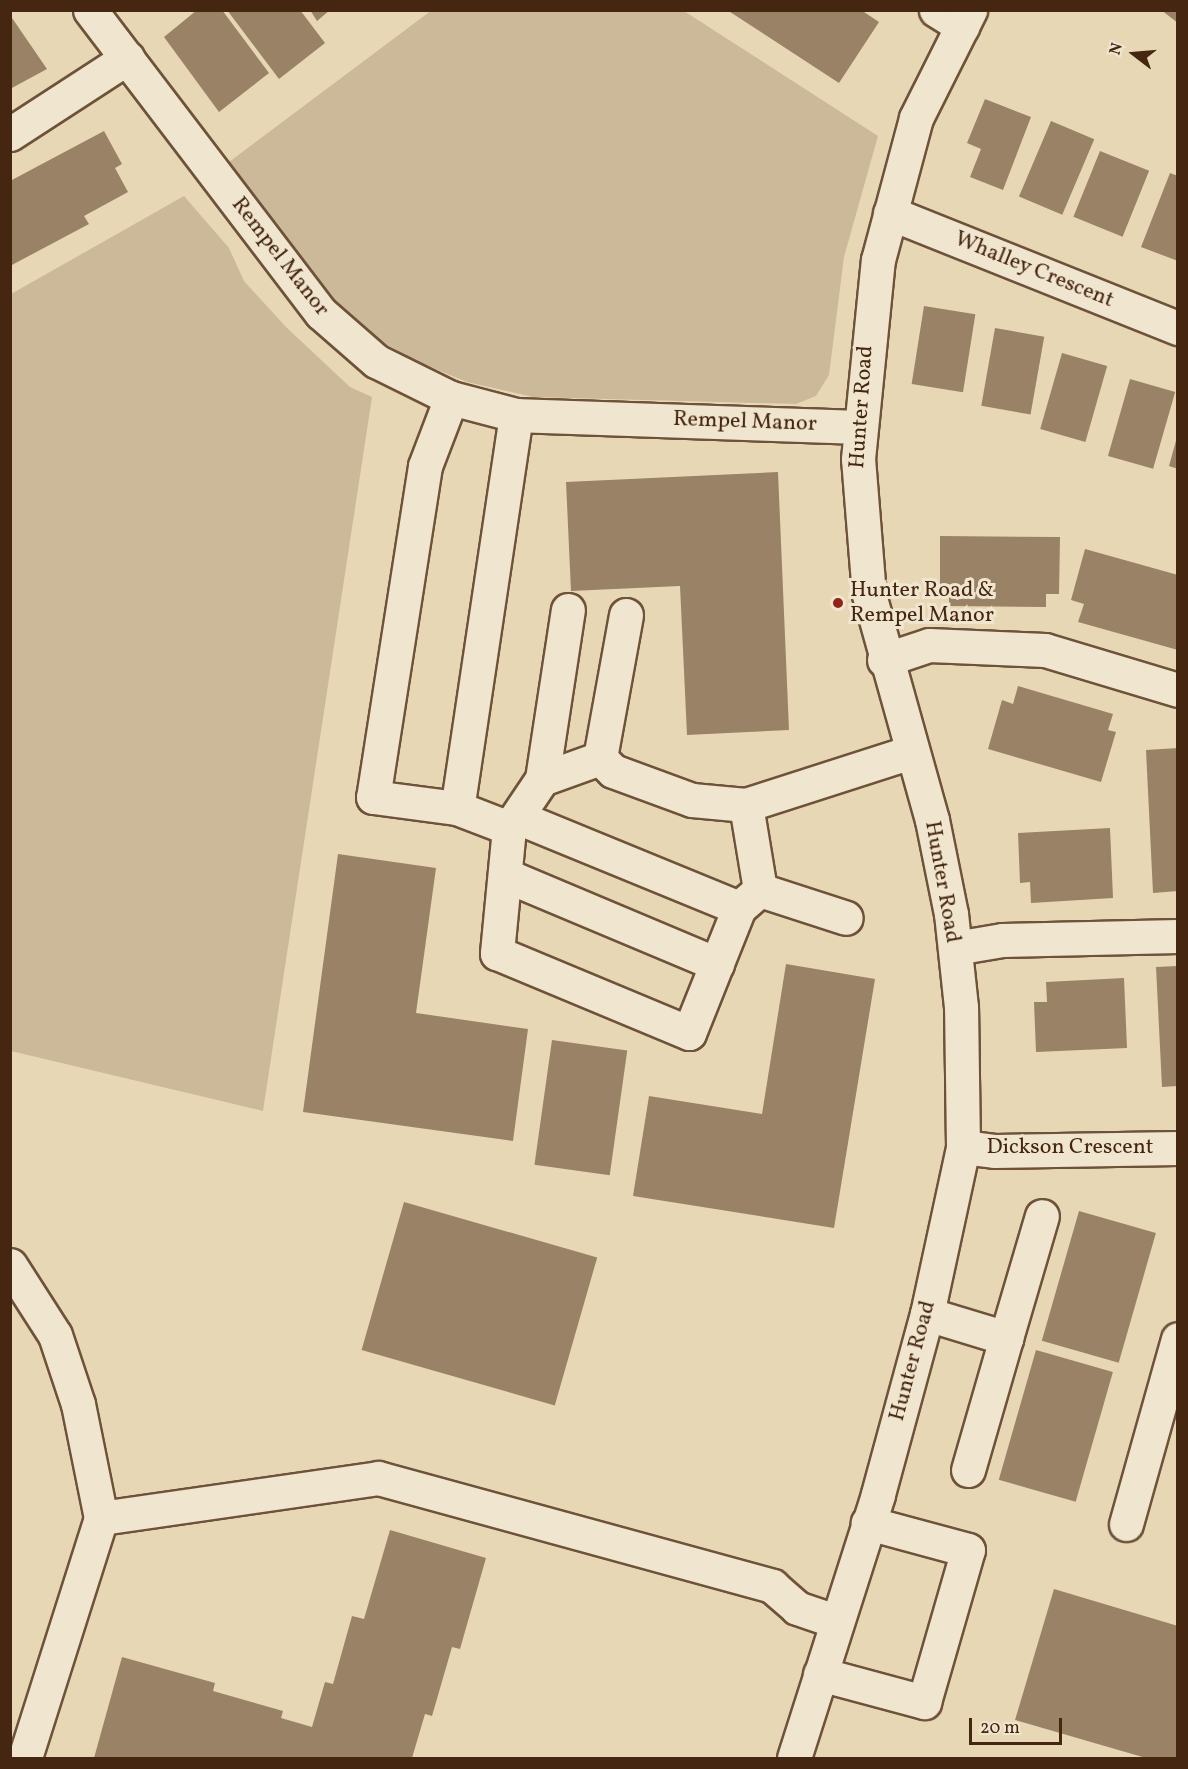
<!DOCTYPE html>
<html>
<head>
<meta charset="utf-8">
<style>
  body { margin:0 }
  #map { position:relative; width:1188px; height:1769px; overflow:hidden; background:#e8d7b5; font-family:Vollkorn,serif }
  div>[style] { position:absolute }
  .green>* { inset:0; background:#ccb999 }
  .building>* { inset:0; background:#9a8266; transform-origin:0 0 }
  .roads { filter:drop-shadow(2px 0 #6e5239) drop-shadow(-2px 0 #6e5239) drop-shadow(0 2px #6e5239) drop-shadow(0 -2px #6e5239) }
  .minor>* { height:33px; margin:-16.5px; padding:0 16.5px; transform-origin:16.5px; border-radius:16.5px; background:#f0e5cf }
  .dots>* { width:16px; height:16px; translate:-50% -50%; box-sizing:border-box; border:3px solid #f0e5cf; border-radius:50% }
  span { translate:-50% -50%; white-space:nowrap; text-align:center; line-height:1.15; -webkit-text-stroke:6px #f0e5cf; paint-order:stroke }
  .street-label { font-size:22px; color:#452610 }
  .poi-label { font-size:22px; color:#452610 }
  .left { translate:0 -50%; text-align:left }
  .frame { position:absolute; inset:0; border:12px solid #452610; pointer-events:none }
  .north { position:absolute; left:1104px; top:24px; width:60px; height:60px; -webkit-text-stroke:4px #f0e5cf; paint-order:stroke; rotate:286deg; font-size:16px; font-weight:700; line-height:24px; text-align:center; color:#452610 }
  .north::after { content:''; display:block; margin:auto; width:21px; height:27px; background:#452610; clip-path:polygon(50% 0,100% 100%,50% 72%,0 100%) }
  .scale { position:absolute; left:969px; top:1718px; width:93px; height:27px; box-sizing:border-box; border:3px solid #452610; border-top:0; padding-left:8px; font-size:18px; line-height:21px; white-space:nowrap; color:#452610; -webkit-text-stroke:4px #f0e5cf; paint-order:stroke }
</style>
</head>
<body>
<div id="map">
  <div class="green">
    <i style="clip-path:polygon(432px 10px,684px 11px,878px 136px,844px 257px,829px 375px,816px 396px,796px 404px,533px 397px,467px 382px,416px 361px,386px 344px,328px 295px,229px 162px)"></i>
    <i style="clip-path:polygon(184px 196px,229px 248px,244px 281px,286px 327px,350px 387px,372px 397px,263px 1111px,11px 1051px,11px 294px)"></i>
  </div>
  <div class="building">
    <i style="clip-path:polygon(197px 10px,222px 10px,269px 73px,219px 112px,164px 37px)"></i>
    <i style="clip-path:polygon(227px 10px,300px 10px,325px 43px,279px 79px)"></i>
    <i style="clip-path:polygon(310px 10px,330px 10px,317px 21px)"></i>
    <i style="clip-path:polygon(727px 10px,861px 10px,879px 22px,839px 83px)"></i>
    <i style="clip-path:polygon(1161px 10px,1178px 10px,1178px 23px)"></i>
    <i style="clip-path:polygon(10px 15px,47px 69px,10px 89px)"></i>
    <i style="clip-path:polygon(985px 99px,1031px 117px,1003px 190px,970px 177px,981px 149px,967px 143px)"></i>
    <i style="left:1051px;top:121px;width:47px;height:82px;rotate:23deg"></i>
    <i style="clip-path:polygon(104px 131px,122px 164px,115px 168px,128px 192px,84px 216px,89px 224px,10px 266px,10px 181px)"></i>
    <i style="left:1100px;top:151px;width:53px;height:71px;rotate:22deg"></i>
    <i style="clip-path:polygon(1170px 173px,1178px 176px,1178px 261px,1141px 247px)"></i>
    <i style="left:924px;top:306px;width:52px;height:79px;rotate:9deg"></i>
    <i style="left:995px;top:328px;width:50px;height:79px;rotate:10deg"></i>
    <i style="left:1062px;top:353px;width:47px;height:79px;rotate:16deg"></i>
    <i style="left:1130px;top:379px;width:47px;height:80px;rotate:16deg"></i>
    <i style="clip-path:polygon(1177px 437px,1178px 437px,1178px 469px,1169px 466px)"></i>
    <i style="clip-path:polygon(778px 472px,789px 730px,687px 735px,680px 586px,571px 591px,566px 482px)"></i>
    <i style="clip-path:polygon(940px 536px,1060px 537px,1059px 594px,1046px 594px,1046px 607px,949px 606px,949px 584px,940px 584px)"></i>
    <i style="clip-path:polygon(1085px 549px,1178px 575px,1178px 650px,1078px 622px,1084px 604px,1071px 600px)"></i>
    <i style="clip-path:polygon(1018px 686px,1113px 714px,1108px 730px,1116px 732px,1101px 782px,988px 749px,1002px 700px,1013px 704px)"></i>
    <i style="clip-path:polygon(1178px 748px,1178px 891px,1153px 893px,1146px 750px)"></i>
    <i style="clip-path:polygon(1110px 828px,1113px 898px,1031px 903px,1030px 882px,1020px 883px,1018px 833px)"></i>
    <i style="clip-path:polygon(338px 854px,436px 868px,416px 1013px,528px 1029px,513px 1141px,303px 1112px)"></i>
    <i style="clip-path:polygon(786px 964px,875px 979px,834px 1228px,633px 1196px,649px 1096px,762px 1114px)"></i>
    <i style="clip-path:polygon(1178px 966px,1178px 1086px,1162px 1087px,1156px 967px)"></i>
    <i style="clip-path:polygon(1124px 978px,1127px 1048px,1036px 1052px,1034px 1002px,1047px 1002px,1046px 982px)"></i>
    <i style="left:552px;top:1040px;width:76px;height:126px;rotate:8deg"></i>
    <i style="left:404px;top:1202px;width:201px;height:154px;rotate:16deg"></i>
    <i style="left:1079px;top:1211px;width:80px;height:135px;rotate:16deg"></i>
    <i style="left:1036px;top:1350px;width:80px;height:135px;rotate:16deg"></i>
    <i style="clip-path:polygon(390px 1530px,486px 1558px,460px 1649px,452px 1647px,432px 1716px,425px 1714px,412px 1758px,94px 1758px,122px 1657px,215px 1683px,213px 1691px,283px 1711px,281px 1718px,312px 1727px,325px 1682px,333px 1684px,352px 1616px,364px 1619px)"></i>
    <i style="clip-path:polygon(1054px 1589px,1178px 1626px,1178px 1758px,1146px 1758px,1015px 1720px)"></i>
  </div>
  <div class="roads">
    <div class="minor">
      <i style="left:90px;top:10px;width:381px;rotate:52.7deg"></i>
      <i style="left:321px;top:313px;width:73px;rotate:41.1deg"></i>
      <i style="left:376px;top:361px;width:84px;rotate:26.3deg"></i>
      <i style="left:451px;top:398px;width:67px;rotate:14.7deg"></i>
      <i style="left:516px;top:415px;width:342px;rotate:2deg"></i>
      <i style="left:936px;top:10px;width:31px;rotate:32deg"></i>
      <i style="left:10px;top:134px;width:140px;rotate:-33deg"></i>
      <i style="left:890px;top:213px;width:310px;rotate:21.8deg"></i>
      <i style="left:451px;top:398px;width:73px;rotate:110.9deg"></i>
      <i style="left:425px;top:466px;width:335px;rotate:98.9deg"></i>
      <i style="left:373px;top:797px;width:85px;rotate:7.5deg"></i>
      <i style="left:516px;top:415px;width:397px;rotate:98.5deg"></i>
      <i style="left:457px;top:808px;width:56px;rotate:21deg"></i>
      <i style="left:509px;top:828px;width:59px;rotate:-56deg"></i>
      <i style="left:542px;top:779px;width:62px;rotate:-19.9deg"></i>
      <i style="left:626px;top:615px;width:145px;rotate:100.3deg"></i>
      <i style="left:600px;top:758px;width:18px;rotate:45deg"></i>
      <i style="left:613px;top:771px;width:84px;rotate:20.2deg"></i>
      <i style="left:692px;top:800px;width:54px;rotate:5.3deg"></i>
      <i style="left:746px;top:805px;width:173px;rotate:-17.8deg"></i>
      <i style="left:884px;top:660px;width:47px;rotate:-18.4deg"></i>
      <i style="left:929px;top:645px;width:116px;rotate:2.5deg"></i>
      <i style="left:1045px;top:650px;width:139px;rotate:16.7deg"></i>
      <i style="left:542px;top:779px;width:171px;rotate:-81.3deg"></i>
      <i style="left:746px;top:805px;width:86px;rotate:80.6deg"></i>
      <i style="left:760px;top:890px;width:90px;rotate:18deg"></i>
      <i style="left:517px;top:817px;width:240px;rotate:22.3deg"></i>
      <i style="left:739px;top:908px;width:28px;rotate:-41deg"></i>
      <i style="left:509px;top:828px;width:126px;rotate:95.5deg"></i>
      <i style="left:497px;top:953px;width:208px;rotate:22.6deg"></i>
      <i style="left:689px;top:1033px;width:135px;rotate:-68.2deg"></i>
      <i style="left:505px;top:875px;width:230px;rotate:22.8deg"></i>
      <i style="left:955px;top:948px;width:48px;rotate:-9.7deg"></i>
      <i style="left:1002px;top:940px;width:176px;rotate:-1.3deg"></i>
      <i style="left:963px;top:1147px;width:31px;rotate:7deg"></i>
      <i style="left:994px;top:1151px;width:184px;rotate:-0.9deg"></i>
      <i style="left:10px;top:1265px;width:83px;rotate:57.3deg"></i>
      <i style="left:55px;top:1335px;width:73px;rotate:71.6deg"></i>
      <i style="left:78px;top:1404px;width:116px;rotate:78.6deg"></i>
      <i style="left:101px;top:1518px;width:252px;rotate:107.6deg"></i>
      <i style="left:927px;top:1314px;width:83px;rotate:16.9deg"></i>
      <i style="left:1006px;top:1338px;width:127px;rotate:-73.6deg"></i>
      <i style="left:968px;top:1470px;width:137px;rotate:-73.9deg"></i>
      <i style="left:101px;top:1518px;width:280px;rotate:-8.2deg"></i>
      <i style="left:378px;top:1478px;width:409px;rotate:15.3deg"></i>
      <i style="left:772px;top:1586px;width:33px;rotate:41deg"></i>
      <i style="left:797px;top:1608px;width:40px;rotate:18.9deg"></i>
      <i style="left:1126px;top:1524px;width:192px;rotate:-74.3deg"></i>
      <i style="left:820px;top:1674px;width:108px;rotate:15.1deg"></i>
      <i style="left:924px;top:1702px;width:158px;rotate:-73.9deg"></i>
      <i style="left:968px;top:1550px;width:104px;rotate:-164.9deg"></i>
      <i style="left:794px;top:1758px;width:277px;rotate:-72.3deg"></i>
      <i style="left:878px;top:1494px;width:187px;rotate:-74.8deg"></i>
      <i style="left:927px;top:1314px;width:171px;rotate:-77.8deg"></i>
      <i style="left:963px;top:1147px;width:140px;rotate:-90.8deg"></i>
      <i style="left:961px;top:1007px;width:94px;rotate:-96.1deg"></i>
      <i style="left:951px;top:914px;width:96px;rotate:-101.4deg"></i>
      <i style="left:932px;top:820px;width:234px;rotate:-105.6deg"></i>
      <i style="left:869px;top:595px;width:136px;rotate:-94.6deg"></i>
      <i style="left:858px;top:459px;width:200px;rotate:-84.3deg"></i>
      <i style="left:878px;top:260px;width:147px;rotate:-75deg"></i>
      <i style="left:916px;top:118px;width:121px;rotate:-63.4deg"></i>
    </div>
  </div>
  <div class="dots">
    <i style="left:838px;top:603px;background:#8f2418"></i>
  </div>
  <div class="street-label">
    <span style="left:280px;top:257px;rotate:52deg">Rempel Manor</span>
    <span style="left:1034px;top:270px;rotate:22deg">Whalley Crescent</span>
    <span style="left:862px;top:407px;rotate:-86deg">Hunter Road</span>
    <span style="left:745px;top:422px;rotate:2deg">Rempel Manor</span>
    <span style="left:942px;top:882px;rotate:80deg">Hunter Road</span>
    <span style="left:1070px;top:1148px">Dickson Crescent</span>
    <span style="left:913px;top:1361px;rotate:-75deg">Hunter Road</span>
  </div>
  <div class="poi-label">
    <span class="left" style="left:850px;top:603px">Hunter Road &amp;<br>Rempel Manor</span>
  </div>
  <div class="frame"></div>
  <div class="north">N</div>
  <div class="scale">20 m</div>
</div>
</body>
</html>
